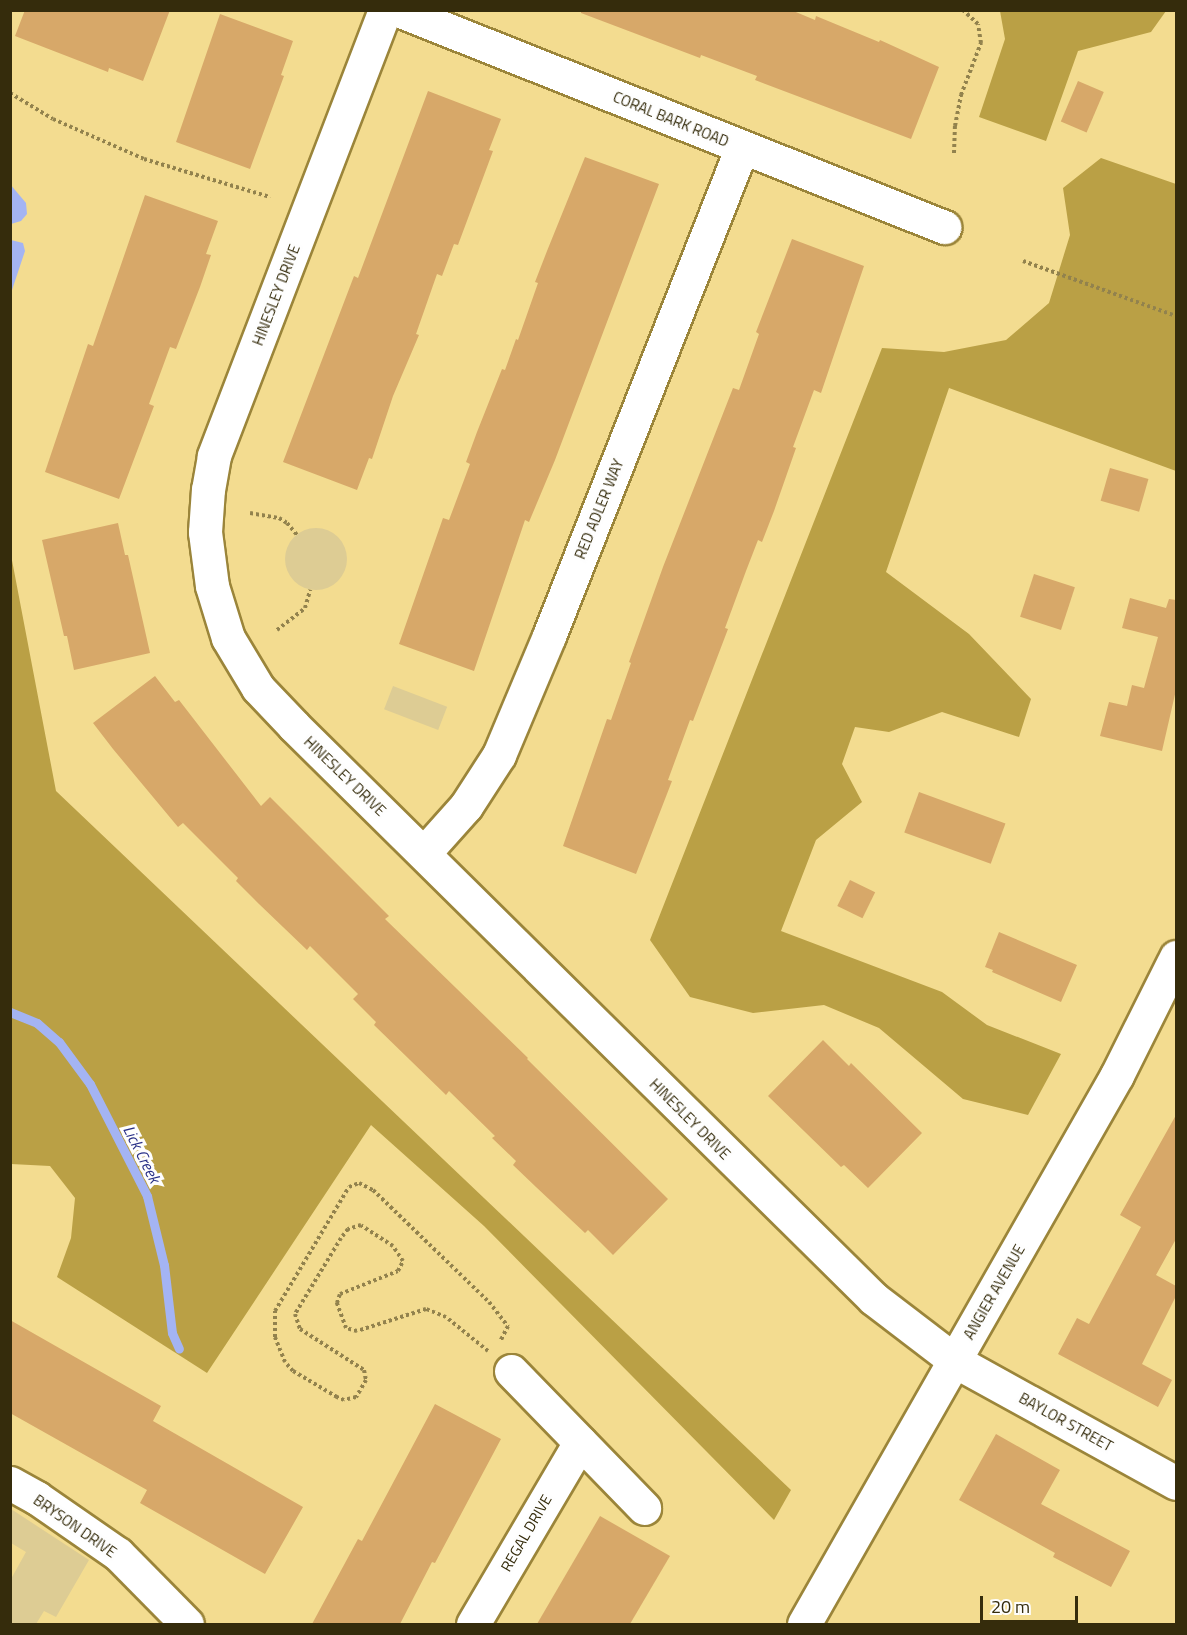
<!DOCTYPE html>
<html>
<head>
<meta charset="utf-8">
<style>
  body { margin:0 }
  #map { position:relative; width:1187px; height:1635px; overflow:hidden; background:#f3dc90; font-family:"Titillium Web",sans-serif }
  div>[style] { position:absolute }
  .green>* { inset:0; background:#ddcc94; transform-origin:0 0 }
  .round { border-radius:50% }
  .forest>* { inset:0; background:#baa045 }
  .water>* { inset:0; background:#a4b4f3 }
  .stream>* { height:9px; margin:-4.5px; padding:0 4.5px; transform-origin:4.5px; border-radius:4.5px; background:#a4b4f3 }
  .building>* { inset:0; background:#d7a869; transform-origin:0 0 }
  .path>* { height:4px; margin-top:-2px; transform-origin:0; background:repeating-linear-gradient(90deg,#92824d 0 3px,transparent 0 6px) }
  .roads { filter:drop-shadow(2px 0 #9b853a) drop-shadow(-2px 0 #9b853a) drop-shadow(0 2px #9b853a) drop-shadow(0 -2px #9b853a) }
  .minor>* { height:33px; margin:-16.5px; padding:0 16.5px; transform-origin:16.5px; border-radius:16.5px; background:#fff }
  span { translate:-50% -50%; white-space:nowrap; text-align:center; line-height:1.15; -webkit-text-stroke:6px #fefefe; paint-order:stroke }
  .street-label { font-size:15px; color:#352c0c }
  .water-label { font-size:16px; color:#282f86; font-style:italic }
  .frame { position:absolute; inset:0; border:12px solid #352c0c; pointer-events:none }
  .scale { position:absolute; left:980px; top:1596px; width:98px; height:27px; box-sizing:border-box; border:3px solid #352c0c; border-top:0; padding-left:8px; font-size:18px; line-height:21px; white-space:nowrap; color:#352c0c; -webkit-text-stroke:4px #fefefe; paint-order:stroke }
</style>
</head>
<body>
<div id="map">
  <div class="green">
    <i class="round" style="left:285px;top:528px;width:62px;height:62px"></i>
    <i style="left:393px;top:686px;width:58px;height:25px;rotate:21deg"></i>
    <i style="clip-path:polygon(11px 1509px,89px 1560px,56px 1617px,44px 1611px,36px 1624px,11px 1624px,11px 1579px,26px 1552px,11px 1543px)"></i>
  </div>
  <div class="forest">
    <i style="clip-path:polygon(1000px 11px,1000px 10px,1166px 11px,1151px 32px,1078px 51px,1046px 141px,979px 117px,1005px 39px)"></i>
    <i style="clip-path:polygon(1101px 158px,1176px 184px,1176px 471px,949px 388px,886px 572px,969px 634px,1031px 699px,1019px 737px,942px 712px,889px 732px,855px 727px,842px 764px,862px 802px,816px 840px,781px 931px,942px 992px,987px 1025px,1061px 1054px,1028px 1115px,963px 1099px,879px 1028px,824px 1005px,753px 1013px,690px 997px,650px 940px,882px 348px,944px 352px,1006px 340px,1049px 303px,1070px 235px,1063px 188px)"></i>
    <i style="clip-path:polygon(11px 555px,56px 791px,791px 1490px,774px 1520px,484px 1226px,371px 1125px,207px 1373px,57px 1277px,71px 1238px,75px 1198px,50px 1166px,11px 1164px)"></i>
  </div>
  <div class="water">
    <i style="clip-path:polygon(10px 184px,26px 203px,27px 214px,21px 221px,11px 224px)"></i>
    <i style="clip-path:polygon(11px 240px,23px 243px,25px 251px,11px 293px)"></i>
  </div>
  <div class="stream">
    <i style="left:10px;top:1012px;width:29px;rotate:22deg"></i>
    <i style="left:37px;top:1023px;width:29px;rotate:41deg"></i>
    <i style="left:59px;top:1042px;width:52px;rotate:53.6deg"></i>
    <i style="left:90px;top:1084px;width:126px;rotate:63deg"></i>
    <i style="left:147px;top:1196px;width:71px;rotate:76.2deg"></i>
    <i style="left:164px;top:1265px;width:68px;rotate:83.3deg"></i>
    <i style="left:172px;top:1333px;width:17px;rotate:66deg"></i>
  </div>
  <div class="building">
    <i style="clip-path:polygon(25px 10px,170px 10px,143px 81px,109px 68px,108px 72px,15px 36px)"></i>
    <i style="clip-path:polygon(581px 10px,791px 10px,815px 20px,816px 16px,879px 42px,880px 40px,939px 67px,911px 139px,755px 80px,757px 76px,701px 55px,700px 58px,581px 13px)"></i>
    <i style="clip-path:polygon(220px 14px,293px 41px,281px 75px,284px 76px,250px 169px,176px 142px)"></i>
    <i style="left:1078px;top:81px;width:28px;height:44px;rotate:23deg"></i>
    <i style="clip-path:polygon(428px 91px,501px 119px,489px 150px,493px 151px,458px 245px,454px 244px,442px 276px,437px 274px,416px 334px,419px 335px,393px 396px,372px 459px,369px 458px,357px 490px,283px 462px,354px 276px,358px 278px)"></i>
    <i style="clip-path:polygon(585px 157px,659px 184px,555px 460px,529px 522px,525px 520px,474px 671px,399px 644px,443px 518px,449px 520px,470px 464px,466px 462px,477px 432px,502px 369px,505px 370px,516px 339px,518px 340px,538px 283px,535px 282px,547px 251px)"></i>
    <i style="clip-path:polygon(145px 195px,218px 221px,206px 254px,211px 255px,200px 287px,176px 349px,170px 347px,149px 404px,154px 406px,119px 499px,45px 472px,88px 344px,93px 346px)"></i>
    <i style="clip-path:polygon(792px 239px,864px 266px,821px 393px,814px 390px,793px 447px,796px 448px,774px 511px,762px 542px,758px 540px,746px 571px,725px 628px,728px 629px,693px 721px,690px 720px,668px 780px,672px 781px,636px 874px,563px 846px,607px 719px,611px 720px,631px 663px,629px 662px,663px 567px,733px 388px,739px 390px,759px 334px,756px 332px)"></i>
    <i style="left:1110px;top:468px;width:40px;height:34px;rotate:16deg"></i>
    <i style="clip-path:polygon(118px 523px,125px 555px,128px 555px,150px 653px,74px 670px,67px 636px,64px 636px,42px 540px)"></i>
    <i style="left:1034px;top:574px;width:43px;height:45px;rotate:18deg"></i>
    <i style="clip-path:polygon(1130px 598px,1166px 608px,1169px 599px,1176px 600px,1176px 690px,1162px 751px,1100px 736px,1109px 702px,1127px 706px,1132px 685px,1144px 688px,1158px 637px,1122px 628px)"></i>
    <i style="clip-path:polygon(155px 676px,175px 702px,179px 700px,261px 806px,270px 797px,389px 916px,385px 919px,528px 1058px,527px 1059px,668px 1199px,613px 1255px,588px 1230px,585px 1233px,536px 1187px,513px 1165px,516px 1161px,492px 1138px,495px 1136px,449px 1091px,446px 1095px,374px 1025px,376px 1022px,353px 999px,358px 994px,310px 946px,307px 950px,259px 904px,236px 881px,238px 878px,183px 823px,178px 827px,113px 749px,93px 723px)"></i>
    <i style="left:919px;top:792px;width:92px;height:43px;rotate:20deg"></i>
    <i style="left:850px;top:880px;width:28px;height:29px;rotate:26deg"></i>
    <i style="clip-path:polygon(999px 932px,1077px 965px,1061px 1002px,992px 972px,993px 970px,985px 967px)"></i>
    <i style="clip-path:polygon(823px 1040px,849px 1066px,851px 1063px,922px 1133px,868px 1188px,844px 1165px,841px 1167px,768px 1096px)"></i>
    <i style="clip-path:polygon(1176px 1115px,1176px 1239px,1156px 1275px,1176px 1286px,1176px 1296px,1142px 1364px,1172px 1380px,1158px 1407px,1058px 1354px,1077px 1318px,1089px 1324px,1141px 1227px,1120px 1215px)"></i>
    <i style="clip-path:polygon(10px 1320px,161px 1406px,153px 1421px,303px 1507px,265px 1574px,140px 1503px,147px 1490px,10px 1413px)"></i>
    <i style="clip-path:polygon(435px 1404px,501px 1439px,435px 1563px,432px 1562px,400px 1624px,312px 1624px,358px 1539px,362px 1541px)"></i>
    <i style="clip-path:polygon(996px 1434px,1060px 1470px,1041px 1504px,1130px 1551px,1111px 1587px,1053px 1557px,1055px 1553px,959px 1500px)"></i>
    <i style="clip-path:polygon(600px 1516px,670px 1556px,630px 1624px,537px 1624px)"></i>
  </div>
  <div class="path">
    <i style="left:10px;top:93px;width:50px;rotate:31.2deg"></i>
    <i style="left:53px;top:119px;width:99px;rotate:23.7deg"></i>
    <i style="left:144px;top:159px;width:132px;rotate:16.8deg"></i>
    <i style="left:954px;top:153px;width:27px;rotate:-88deg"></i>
    <i style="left:955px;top:126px;width:32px;rotate:-79deg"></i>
    <i style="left:961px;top:95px;width:56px;rotate:-69deg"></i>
    <i style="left:981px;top:43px;width:19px;rotate:-99deg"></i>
    <i style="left:978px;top:24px;width:21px;rotate:-137deg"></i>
    <i style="left:1023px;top:261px;width:163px;rotate:19.8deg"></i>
    <i style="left:250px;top:513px;width:29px;rotate:10deg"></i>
    <i style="left:279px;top:518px;width:9px;rotate:32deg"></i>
    <i style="left:287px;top:523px;width:16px;rotate:50deg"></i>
    <i style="left:277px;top:630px;width:36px;rotate:-38deg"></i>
    <i style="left:305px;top:608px;width:19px;rotate:-74deg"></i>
    <i style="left:488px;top:1351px;width:54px;rotate:-141deg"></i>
    <i style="left:446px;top:1317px;width:22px;rotate:-158deg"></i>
    <i style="left:426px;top:1309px;width:72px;rotate:162.3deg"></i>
    <i style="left:357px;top:1331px;width:11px;rotate:-165deg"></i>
    <i style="left:346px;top:1328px;width:27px;rotate:-110deg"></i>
    <i style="left:337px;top:1303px;width:9px;rotate:-72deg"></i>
    <i style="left:340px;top:1294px;width:62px;rotate:-21.6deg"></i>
    <i style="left:398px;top:1271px;width:11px;rotate:-63deg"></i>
    <i style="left:403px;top:1261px;width:18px;rotate:-124deg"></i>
    <i style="left:393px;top:1246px;width:38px;rotate:-147deg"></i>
    <i style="left:361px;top:1225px;width:14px;rotate:163deg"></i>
    <i style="left:348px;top:1229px;width:11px;rotate:128deg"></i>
    <i style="left:341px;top:1238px;width:89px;rotate:121.2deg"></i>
    <i style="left:295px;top:1314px;width:16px;rotate:72deg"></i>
    <i style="left:300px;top:1329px;width:76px;rotate:32.6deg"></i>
    <i style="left:364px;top:1370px;width:10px;rotate:79deg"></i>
    <i style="left:366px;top:1380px;width:20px;rotate:120deg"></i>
    <i style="left:356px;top:1397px;width:12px;rotate:166deg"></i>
    <i style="left:344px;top:1400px;width:8px;rotate:-157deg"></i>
    <i style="left:337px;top:1397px;width:51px;rotate:-149.4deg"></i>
    <i style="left:293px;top:1371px;width:12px;rotate:-132deg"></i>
    <i style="left:285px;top:1362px;width:27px;rotate:-112deg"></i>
    <i style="left:275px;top:1337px;width:26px;rotate:-90deg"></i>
    <i style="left:275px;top:1311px;width:144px;rotate:-59.2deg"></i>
    <i style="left:349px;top:1187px;width:11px;rotate:-22deg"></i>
    <i style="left:359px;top:1183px;width:16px;rotate:27deg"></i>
    <i style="left:373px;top:1190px;width:161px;rotate:44deg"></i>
    <i style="left:489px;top:1302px;width:31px;rotate:52deg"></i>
    <i style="left:508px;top:1326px;width:16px;rotate:117deg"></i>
  </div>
  <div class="roads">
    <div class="minor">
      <i style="left:385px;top:10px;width:478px;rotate:111deg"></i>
      <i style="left:214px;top:456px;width:34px;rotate:100deg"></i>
      <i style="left:208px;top:489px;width:43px;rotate:94deg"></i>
      <i style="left:205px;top:532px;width:54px;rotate:82.6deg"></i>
      <i style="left:212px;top:586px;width:54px;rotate:72.9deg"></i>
      <i style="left:228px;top:638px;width:58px;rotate:59deg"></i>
      <i style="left:258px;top:688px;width:52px;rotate:46.5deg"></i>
      <i style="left:294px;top:726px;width:815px;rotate:44.65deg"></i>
      <i style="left:874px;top:1299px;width:102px;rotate:37.4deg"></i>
      <i style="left:955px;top:1361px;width:252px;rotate:28.9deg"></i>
      <i style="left:398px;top:10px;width:588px;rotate:21.67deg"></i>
      <i style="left:424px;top:853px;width:63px;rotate:-48.2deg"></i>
      <i style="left:466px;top:806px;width:61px;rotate:-57.1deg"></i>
      <i style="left:499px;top:755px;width:129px;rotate:-67.2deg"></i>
      <i style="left:549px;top:636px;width:526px;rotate:-68.46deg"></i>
      <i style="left:511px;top:1371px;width:191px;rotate:45.8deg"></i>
      <i style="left:10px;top:1483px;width:31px;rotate:29deg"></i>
      <i style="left:37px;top:1498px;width:98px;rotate:34.7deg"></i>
      <i style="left:118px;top:1554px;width:98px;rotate:45.4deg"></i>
      <i style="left:473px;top:1624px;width:211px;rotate:-59.5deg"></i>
      <i style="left:804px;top:1624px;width:632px;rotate:-60.31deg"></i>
      <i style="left:1117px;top:1075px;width:132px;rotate:-63.4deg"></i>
    </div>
  </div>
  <div class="street-label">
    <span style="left:671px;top:119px;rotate:22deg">CORAL BARK ROAD</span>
    <span style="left:276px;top:295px;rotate:-69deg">HINESLEY DRIVE</span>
    <span style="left:599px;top:509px;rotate:-68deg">RED ADLER WAY</span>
    <span style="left:345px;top:776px;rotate:44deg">HINESLEY DRIVE</span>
    <span style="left:690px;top:1119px;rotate:45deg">HINESLEY DRIVE</span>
    <span style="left:994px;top:1292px;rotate:-60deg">ANGIER AVENUE</span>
    <span style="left:1066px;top:1422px;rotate:29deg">BAYLOR STREET</span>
    <span style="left:75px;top:1526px;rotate:35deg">BRYSON DRIVE</span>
    <span style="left:526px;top:1533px;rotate:-60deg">REGAL DRIVE</span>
  </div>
  <div class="water-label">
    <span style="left:142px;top:1154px;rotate:63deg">Lick Creek</span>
  </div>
  <div class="frame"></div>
  <div class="scale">20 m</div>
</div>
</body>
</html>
